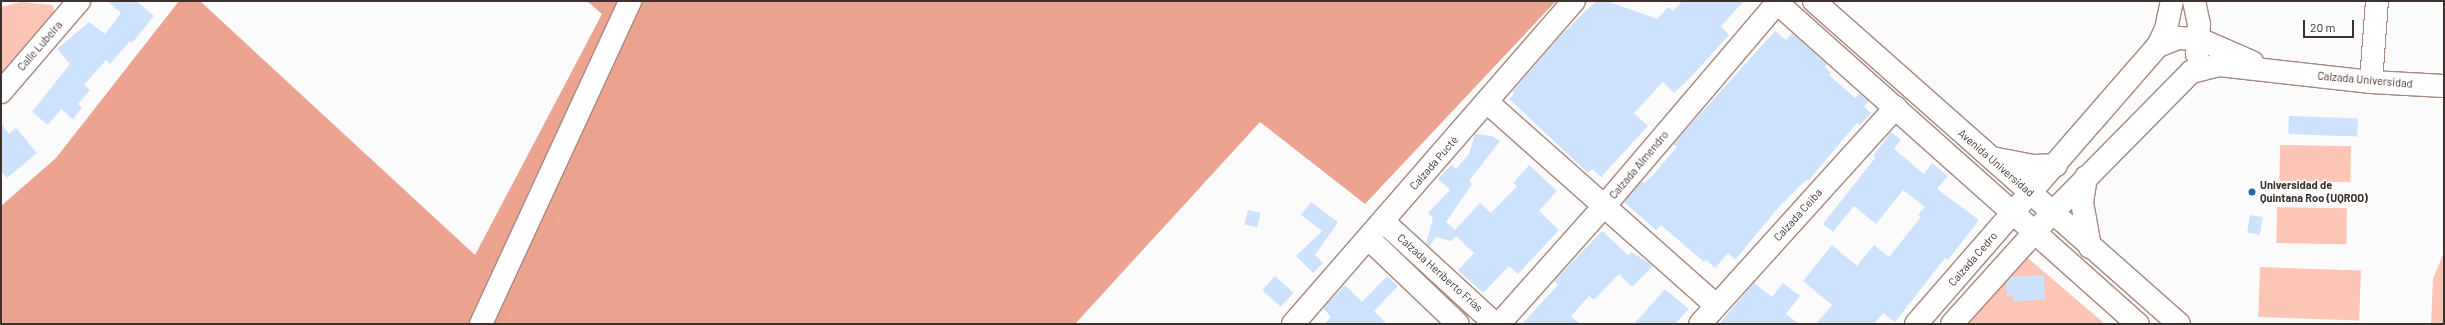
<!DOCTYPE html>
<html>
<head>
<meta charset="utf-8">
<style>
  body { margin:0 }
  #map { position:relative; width:2445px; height:325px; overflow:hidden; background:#fbfbfb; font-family:Barlow,sans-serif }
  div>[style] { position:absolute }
  .green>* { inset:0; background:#fcc5b6; transform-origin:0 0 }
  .forest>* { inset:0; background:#eca490 }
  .stream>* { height:5px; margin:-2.5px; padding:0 2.5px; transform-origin:2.5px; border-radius:2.5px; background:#e9a28e }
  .building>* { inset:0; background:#cde2fd; transform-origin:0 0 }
  .roads { filter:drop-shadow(1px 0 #a8877e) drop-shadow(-1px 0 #a8877e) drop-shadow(0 1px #a8877e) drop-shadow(0 -1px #a8877e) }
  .minor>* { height:22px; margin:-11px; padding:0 11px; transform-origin:11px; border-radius:11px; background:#fff }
  .dots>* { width:11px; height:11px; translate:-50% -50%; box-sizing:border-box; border:2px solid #fff; border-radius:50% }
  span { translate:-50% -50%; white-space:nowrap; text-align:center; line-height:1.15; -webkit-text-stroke:3px #fff; paint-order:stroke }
  .street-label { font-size:11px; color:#3e302c }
  .poi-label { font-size:11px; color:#3e302c; font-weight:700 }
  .left { translate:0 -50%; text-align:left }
  .frame { position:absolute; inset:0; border:2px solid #3e302c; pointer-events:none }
  .scale { position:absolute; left:2303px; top:20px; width:51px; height:18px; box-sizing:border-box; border:2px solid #3e302c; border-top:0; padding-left:5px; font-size:12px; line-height:14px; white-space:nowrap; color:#3e302c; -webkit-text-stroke:3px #fff; paint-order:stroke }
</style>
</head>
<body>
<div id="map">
  <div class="green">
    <i style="clip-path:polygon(21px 2px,52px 5px,57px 16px,1px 80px,1px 7px)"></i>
    <i style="left:2280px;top:145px;width:71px;height:36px;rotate:1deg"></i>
    <i style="left:2277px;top:207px;width:70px;height:36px;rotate:1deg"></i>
    <i style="clip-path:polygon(2444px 252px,2444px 324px,2431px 324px,2433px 279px)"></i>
    <i style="clip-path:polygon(2022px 253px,2105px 324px,1958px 324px)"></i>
    <i style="left:2260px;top:267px;width:101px;height:50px;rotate:2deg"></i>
  </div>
  <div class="forest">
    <i style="clip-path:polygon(179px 1px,200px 1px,475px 255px,602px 14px,587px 1px,1556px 1px,1365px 204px,1260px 122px,1075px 324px,1px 324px,1px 206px,56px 158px)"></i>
  </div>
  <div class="stream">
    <i style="left:497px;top:324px;width:82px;rotate:-62.5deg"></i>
    <i style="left:535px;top:251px;width:275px;rotate:-65.3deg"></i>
  </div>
  <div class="building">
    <i style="clip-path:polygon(107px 1px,136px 1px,154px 16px,132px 43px,130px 41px,110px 64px,106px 60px,84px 85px,90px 90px,78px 104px,82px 108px,73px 119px,61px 109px,48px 125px,32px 112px,70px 64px,57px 49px,89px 22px,105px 34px,121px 13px)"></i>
    <i style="clip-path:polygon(1596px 1px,1607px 1px,1657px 19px,1668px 7px,1673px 11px,1682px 1px,1744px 1px,1721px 26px,1729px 35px,1690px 78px,1674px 93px,1663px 82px,1634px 113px,1648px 126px,1601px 177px,1592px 169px,1588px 173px,1509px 99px,1514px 94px,1512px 92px,1561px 35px)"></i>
    <i style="clip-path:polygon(1775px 31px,1786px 40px,1792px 33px,1827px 64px,1825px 67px,1831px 73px,1829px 75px,1855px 98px,1859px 93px,1869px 101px,1864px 107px,1871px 113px,1860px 125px,1857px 123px,1808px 181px,1806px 180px,1778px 208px,1735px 260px,1728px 253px,1715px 268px,1706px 260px,1704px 262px,1661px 225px,1656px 230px,1624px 202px,1642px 181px,1645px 183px,1653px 175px,1677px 147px,1673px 144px)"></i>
    <i style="left:2289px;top:116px;width:69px;height:18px;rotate:2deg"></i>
    <i style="clip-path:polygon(1px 124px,9px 134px,16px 128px,37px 153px,7px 178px,1px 171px)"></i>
    <i style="clip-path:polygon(1891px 132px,1901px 140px,1894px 149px,1924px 174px,1932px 163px,1948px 176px,1937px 189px,1979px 220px,1948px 260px,1945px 258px,1895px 322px,1883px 313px,1874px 324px,1816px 324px,1832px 305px,1803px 281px,1832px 245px,1857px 266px,1874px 245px,1889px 257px,1921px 217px,1918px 215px,1925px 207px,1903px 190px,1876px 224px,1854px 206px,1833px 232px,1823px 224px,1875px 158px,1873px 156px)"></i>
    <i style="clip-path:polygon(1475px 134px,1492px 136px,1500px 141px,1469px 181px,1472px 184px,1446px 222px,1455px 230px,1480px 203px,1491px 213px,1517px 186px,1513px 183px,1529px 165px,1557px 191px,1539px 211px,1559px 230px,1518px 274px,1509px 266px,1483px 293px,1458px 270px,1474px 253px,1456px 236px,1451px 241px,1436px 237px,1429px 247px,1426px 244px,1433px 218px,1428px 213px,1450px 190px,1438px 179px,1451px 165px,1456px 169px,1469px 154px)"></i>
    <i style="clip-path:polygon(1311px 202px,1338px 222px,1315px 255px,1323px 263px,1313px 273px,1296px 256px,1322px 231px,1301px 215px)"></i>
    <i style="left:1248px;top:210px;width:13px;height:15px;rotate:13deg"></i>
    <i style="left:2250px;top:215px;width:13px;height:18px;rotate:9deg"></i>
    <i style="clip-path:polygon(1602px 231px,1628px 255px,1632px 252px,1653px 266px,1632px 287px,1619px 274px,1594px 300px,1589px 296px,1571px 316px,1580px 324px,1522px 324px,1558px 285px,1554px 281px)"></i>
    <i style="clip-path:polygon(2044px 275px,2045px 299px,2014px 302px,2013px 296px,2007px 297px,2006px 283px,2011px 277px)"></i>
    <i style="left:1275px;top:276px;width:25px;height:19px;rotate:42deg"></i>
    <i style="clip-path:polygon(1387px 276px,1398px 286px,1374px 311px,1387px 324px,1324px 324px,1331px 317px,1323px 308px,1345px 285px,1362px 302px)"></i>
    <i style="clip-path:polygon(1754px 283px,1772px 297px,1783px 283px,1800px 296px,1786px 314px,1799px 324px,1719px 324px)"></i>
    <i style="clip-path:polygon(1665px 289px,1689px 309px,1675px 324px,1634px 324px)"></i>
  </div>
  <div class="roads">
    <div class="minor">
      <i style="left:1775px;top:1px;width:486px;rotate:41.7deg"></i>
      <i style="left:1814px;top:1px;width:487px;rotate:41.5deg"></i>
      <i style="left:2194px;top:1px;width:24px;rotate:78deg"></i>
      <i style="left:2199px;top:24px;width:30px;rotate:94deg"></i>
      <i style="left:2158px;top:46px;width:22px;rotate:-22deg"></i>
      <i style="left:2178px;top:38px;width:21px;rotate:3deg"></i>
      <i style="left:2199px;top:39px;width:58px;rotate:23.5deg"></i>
      <i style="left:2371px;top:82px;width:81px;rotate:-85.8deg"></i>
      <i style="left:1px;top:92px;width:120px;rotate:-49.4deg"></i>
      <i style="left:1487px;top:102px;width:306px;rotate:41.6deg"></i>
      <i style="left:1992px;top:158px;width:42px;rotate:11deg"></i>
      <i style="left:2033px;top:166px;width:23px;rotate:-2deg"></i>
      <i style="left:2086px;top:177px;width:25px;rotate:99deg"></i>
      <i style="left:2082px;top:202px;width:46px;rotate:79.9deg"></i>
      <i style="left:1384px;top:222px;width:151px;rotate:42.6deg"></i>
      <i style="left:1368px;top:238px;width:124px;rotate:43.7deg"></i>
      <i style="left:481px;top:324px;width:356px;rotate:-65.2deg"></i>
      <i style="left:1293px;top:324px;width:428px;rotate:-49deg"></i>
      <i style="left:1499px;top:324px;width:161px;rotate:-48.3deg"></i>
      <i style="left:1606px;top:204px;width:264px;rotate:-49.6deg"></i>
      <i style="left:1700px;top:324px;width:292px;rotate:-47.9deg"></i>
      <i style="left:1916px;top:324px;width:369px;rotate:-49deg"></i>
      <i style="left:2158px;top:46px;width:19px;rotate:-65deg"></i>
      <i style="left:2166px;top:29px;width:29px;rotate:-78deg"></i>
      <i style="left:1952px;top:324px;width:151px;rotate:-48deg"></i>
      <i style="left:2053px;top:212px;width:197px;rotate:-45.4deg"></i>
      <i style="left:2191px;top:72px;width:29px;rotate:-14deg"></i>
      <i style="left:2219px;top:65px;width:153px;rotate:6.4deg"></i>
      <i style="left:2371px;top:82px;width:73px;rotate:3.1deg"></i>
    </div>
  </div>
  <div class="dots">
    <i style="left:2252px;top:192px;background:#1e66b6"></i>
  </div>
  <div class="street-label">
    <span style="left:40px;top:46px;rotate:-49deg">Calle Lubeira</span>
    <span style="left:2365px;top:80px;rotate:5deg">Calzada Universidad</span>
    <span style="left:1434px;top:163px;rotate:-49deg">Calzada Pucté</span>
    <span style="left:1996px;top:163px;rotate:41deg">Avenida Universidad</span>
    <span style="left:1639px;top:165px;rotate:-50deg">Calzada Almendro</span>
    <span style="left:1798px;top:215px;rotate:-48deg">Calzada Ceiba</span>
    <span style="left:1973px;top:259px;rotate:-49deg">Calzada Cedro</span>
    <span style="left:1440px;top:273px;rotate:42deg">Calzada Heriberto Frías</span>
  </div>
  <div class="poi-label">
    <span class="left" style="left:2260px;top:192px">Universidad de<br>Quintana Roo (UQROO)</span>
  </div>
  <div class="frame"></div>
  <div class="scale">20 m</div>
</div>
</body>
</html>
